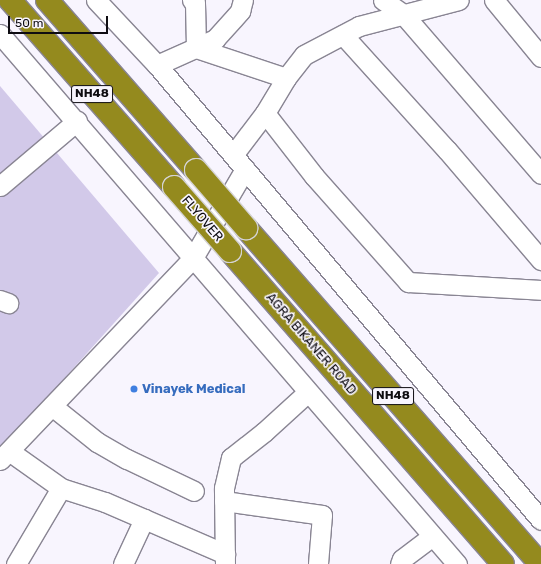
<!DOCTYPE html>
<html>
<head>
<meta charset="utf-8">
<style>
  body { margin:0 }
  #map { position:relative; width:541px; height:564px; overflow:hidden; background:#f8f5fe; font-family:Rubik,sans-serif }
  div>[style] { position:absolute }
  .green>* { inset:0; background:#d2c9e9 }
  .roads { filter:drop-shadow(1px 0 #898593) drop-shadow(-1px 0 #898593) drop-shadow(0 1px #898593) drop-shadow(0 -1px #898593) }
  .minor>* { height:19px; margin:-9.5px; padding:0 9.5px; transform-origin:9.5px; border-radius:9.5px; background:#fff }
  .highway>* { height:22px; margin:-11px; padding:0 11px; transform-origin:11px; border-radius:11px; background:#948a1e }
  .bridges { filter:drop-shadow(1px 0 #d4d3d4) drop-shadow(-1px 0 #d4d3d4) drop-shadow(0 1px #d4d3d4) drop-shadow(0 -1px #d4d3d4) }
  .highway-bridge>* { height:22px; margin:-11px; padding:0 11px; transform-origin:11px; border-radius:11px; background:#948a1e }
  .dots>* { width:11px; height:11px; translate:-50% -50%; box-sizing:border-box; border:2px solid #f8f5fe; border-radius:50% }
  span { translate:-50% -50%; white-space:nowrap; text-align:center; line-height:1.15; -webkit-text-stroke:3.5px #f8f5fe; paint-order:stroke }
  .shield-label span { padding:1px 3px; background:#f8f5fe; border:1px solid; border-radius:3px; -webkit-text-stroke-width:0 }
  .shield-label { font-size:12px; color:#0e0c11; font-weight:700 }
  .street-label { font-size:13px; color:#0e0c11 }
  .shop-label { font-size:13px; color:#366cbe; font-weight:700 }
  .left { translate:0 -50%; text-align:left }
  .scale { position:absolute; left:8px; top:16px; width:100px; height:18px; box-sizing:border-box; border:2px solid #0e0c11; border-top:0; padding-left:5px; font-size:12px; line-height:14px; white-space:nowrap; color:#0e0c11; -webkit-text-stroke:3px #f8f5fe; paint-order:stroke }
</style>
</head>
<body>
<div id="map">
  <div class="green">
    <i style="clip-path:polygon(0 86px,159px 273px,0 450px)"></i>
  </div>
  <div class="roads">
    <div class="minor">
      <i style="left:96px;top:0;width:89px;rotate:46.8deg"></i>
      <i style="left:157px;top:65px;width:595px;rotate:49.84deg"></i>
      <i style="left:192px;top:0;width:4px;rotate:45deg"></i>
      <i style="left:195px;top:3px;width:45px;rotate:88.7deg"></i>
      <i style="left:196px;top:48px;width:95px;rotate:18.4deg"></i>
      <i style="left:383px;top:0;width:24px;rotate:35deg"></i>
      <i style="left:403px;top:14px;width:211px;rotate:49.2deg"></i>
      <i style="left:494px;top:0;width:74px;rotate:50.5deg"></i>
      <i style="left:0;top:34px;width:700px;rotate:49.23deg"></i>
      <i style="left:343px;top:35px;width:155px;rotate:47.9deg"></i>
      <i style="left:447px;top:150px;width:145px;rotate:49.5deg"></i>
      <i style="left:157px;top:65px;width:64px;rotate:-24.1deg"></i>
      <i style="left:215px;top:39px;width:38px;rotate:-48deg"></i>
      <i style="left:240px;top:11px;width:11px;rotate:-75deg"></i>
      <i style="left:265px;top:113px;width:80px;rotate:52.1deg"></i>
      <i style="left:314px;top:176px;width:142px;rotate:48.4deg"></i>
      <i style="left:408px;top:282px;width:133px;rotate:3.4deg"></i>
      <i style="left:233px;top:155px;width:53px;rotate:-52.7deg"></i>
      <i style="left:265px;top:113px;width:41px;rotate:-59deg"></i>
      <i style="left:286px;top:78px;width:29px;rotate:-52deg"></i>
      <i style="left:304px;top:55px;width:62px;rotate:-27.8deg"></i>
      <i style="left:359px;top:26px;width:103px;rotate:-14.6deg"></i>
      <i style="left:0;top:186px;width:101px;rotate:-40.2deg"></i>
      <i style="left:0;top:300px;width:9px;rotate:21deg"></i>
      <i style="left:52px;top:406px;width:58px;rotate:38.7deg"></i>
      <i style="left:97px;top:442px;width:34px;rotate:30deg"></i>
      <i style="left:127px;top:459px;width:74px;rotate:25.5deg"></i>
      <i style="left:9px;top:451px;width:64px;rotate:35.4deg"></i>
      <i style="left:61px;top:488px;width:46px;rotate:17.7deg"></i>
      <i style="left:105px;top:502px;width:131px;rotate:23.4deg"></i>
      <i style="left:0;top:460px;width:279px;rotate:-46.3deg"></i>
      <i style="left:193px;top:258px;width:103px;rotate:-59.7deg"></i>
      <i style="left:224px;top:501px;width:99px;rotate:8.1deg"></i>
      <i style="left:322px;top:515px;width:49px;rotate:94.7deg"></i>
      <i style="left:16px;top:564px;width:88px;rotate:-59.4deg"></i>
      <i style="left:123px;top:564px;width:50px;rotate:-65deg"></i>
      <i style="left:225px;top:564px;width:76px;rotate:-90.8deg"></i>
      <i style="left:224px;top:488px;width:31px;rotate:-77deg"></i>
      <i style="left:231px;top:458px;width:42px;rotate:-38.2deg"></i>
      <i style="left:264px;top:432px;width:59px;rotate:-42.3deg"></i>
      <i style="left:400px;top:564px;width:5px;rotate:-68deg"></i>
      <i style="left:402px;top:559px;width:38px;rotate:-37deg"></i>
    </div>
    <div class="highway">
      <i style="left:10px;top:0;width:249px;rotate:48.7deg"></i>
      <i style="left:47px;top:0;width:226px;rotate:48.8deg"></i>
      <i style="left:246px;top:228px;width:446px;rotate:48.8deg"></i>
      <i style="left:230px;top:251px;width:415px;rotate:48.9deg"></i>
    </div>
  </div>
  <div class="bridges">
    <div class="highway-bridge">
      <i style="left:196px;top:170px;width:77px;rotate:49.2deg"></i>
      <i style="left:174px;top:187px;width:85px;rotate:48.8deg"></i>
    </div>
  </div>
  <div class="dots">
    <i style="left:134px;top:389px;background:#3f7fe0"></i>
  </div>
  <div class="shield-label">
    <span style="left:92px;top:94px">NH48</span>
    <span style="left:393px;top:396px">NH48</span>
  </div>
  <div class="street-label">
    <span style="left:202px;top:219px;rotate:49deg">FLYOVER</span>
    <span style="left:311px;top:344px;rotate:49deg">AGRA BIKANER ROAD</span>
  </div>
  <div class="shop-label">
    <span class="left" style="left:142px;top:389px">Vinayek Medical</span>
  </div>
  <div class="scale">50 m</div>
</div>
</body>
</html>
